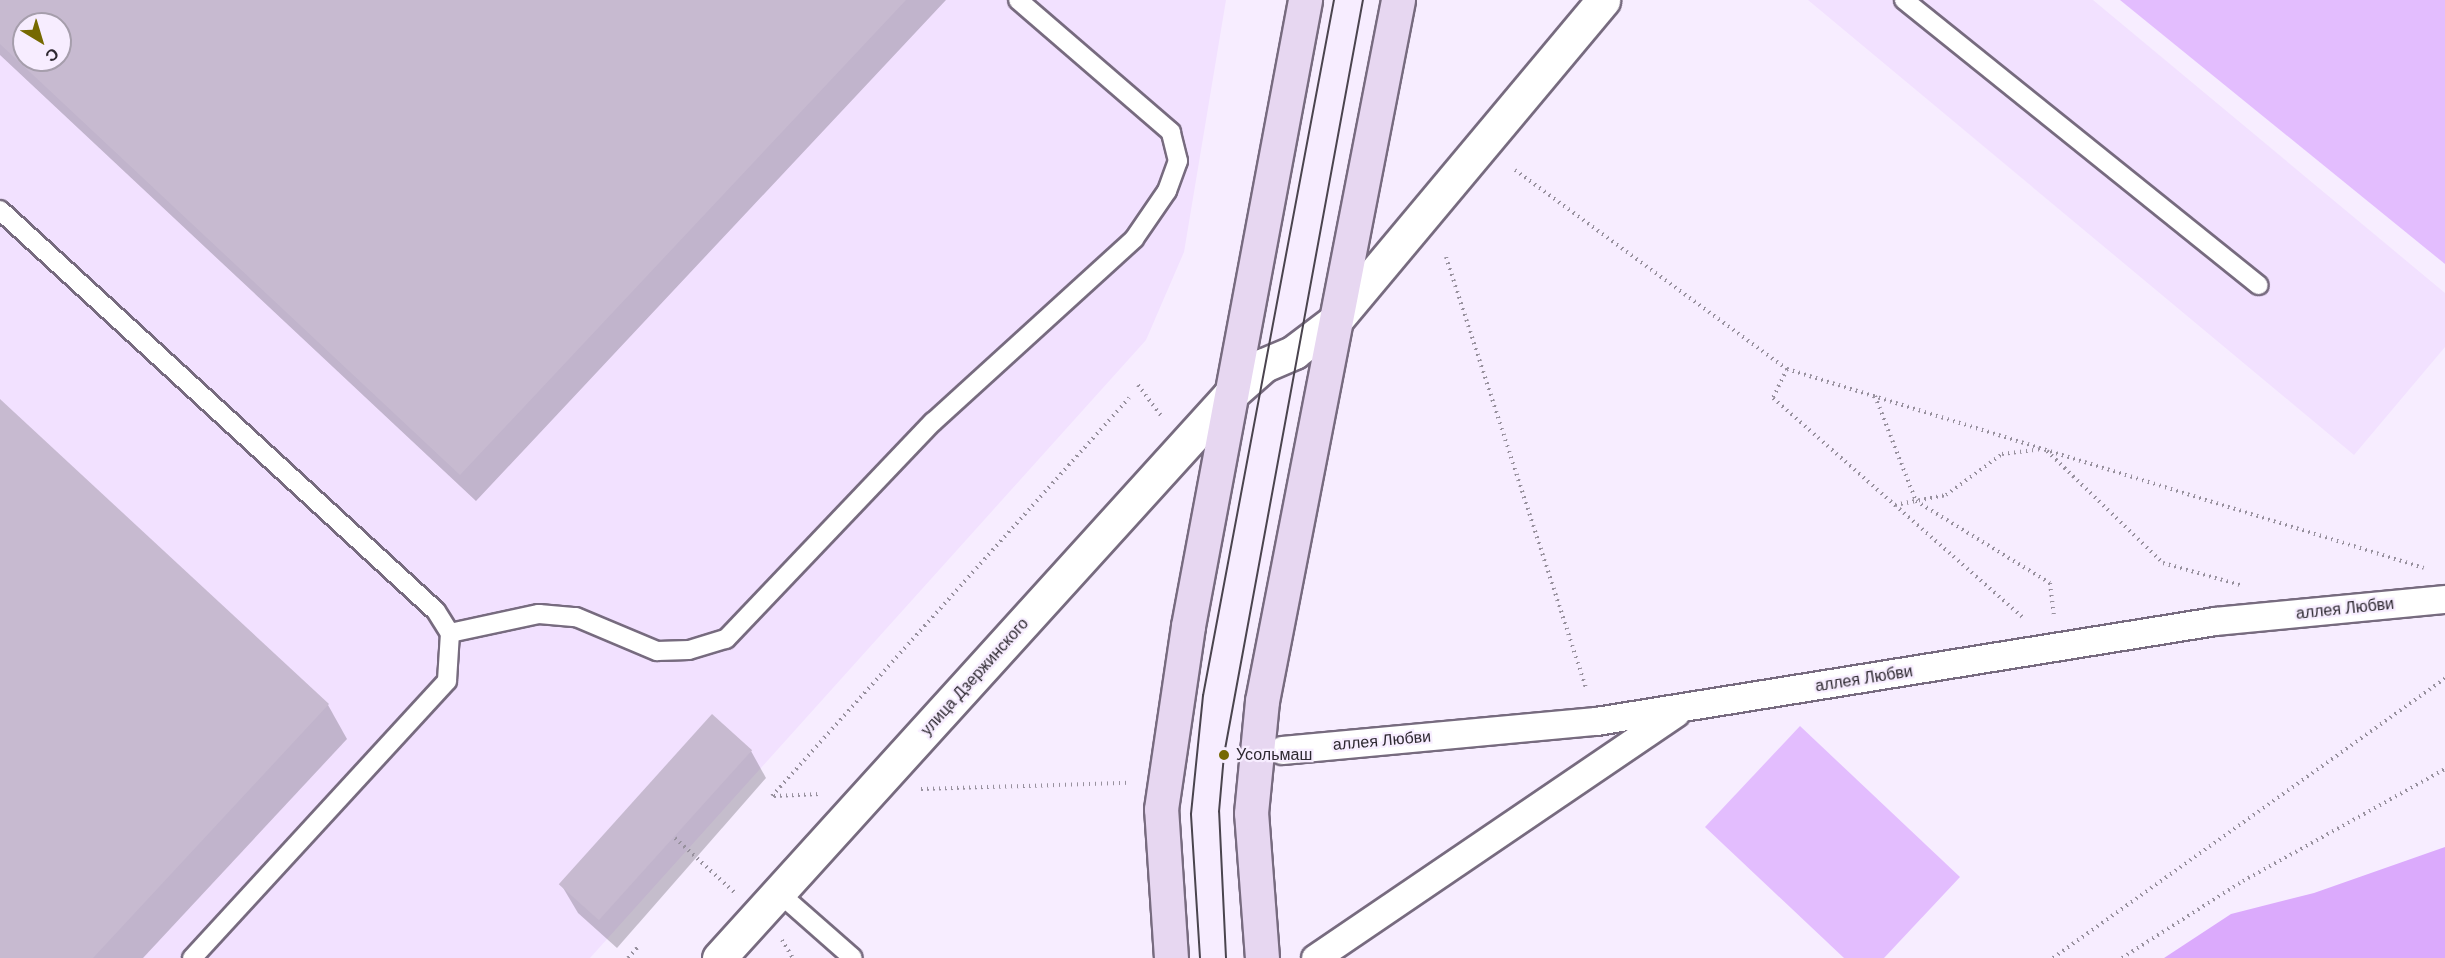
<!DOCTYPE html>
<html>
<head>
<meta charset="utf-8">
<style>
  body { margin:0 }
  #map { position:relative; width:2445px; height:958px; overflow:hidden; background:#f7edff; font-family:"DM Sans",sans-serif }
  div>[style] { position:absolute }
  .built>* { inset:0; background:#f2e1ff }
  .green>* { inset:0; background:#e3bdfe }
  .water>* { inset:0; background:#dbaafc }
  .shadow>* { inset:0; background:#0003 }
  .building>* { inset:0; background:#c7bad0; transform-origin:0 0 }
  .path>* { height:4px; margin-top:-2px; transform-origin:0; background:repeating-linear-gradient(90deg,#98919e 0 1.5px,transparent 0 6px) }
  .roads { filter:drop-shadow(2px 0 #776b7f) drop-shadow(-2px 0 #776b7f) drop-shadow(0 2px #776b7f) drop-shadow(0 -2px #776b7f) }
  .service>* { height:18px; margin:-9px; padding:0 9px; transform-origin:9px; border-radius:9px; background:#fff }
  .pedestrian>* { height:27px; margin:-13.5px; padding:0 13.5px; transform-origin:13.5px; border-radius:13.5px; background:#fff }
  .minor>* { height:33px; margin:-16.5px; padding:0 16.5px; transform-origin:16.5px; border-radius:16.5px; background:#fff }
  .tertiary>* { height:33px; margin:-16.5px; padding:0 16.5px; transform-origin:16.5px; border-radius:16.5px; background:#fff }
  .secondary>* { height:33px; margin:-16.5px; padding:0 16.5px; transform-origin:16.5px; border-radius:16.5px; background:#e7d7f1 }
  .tram>* { height:1.5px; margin:-0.75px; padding:0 0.75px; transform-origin:0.75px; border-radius:0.75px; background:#4a444e }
  .dots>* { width:16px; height:16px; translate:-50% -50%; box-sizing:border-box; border:3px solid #f7edff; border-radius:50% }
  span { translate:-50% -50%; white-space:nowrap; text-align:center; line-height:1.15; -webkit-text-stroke:4.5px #f7edff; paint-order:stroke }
  .street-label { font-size:16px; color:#2d2830 }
  .poi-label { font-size:16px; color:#2d2830 }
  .left { translate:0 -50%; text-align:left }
  .north { position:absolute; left:12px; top:12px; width:60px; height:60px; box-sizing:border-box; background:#f7edff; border:2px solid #a69eac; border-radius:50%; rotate:142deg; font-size:16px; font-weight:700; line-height:24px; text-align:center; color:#2d2830 }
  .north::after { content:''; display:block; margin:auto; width:21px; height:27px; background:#766901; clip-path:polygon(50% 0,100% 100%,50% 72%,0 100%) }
</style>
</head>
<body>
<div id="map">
  <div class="built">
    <i style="clip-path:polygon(evenodd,0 0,1226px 0,1184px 252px,1146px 340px,590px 958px,0 958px,0 0,24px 24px,60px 24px,60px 60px,24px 60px,24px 24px)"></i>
    <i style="clip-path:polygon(1808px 0,2093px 0,2445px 293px,2445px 347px,2354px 455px)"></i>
  </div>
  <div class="green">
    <i style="clip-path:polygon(2120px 0,2445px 0,2445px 264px)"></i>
    <i style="clip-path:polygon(1800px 726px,1960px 877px,1884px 958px,1844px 958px,1705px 827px)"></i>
  </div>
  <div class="water">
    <i style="clip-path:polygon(2445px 847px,2445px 958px,2164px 958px,2231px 914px,2314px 893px)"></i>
  </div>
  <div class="shadow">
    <i style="clip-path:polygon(evenodd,0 0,946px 0,476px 501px,0 55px,0 0,24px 24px,60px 24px,60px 60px,24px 60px,24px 24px)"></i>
    <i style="clip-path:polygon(0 402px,328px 705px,347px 739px,143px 958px,0 958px)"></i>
    <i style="clip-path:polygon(751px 751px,766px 778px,617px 948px,578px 913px,562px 886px)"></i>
  </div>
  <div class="building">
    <i style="clip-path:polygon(evenodd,0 0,906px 0,460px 475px,0 44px,0 0,24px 24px,60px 24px,60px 60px,24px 60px,24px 24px)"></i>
    <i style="clip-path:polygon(0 399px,329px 704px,93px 958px,0 958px)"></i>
    <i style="left:712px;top:714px;width:54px;height:229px;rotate:42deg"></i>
  </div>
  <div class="path">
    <i style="left:1515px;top:170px;width:337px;rotate:36.2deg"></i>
    <i style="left:1787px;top:369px;width:667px;rotate:17.35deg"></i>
    <i style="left:1446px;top:257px;width:454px;rotate:72deg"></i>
    <i style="left:1787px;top:369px;width:32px;rotate:116deg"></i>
    <i style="left:1773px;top:398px;width:335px;rotate:41.3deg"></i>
    <i style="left:1138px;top:385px;width:40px;rotate:53deg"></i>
    <i style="left:1875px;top:396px;width:113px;rotate:68.7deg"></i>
    <i style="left:1916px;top:501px;width:157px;rotate:31.5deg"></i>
    <i style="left:2050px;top:583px;width:34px;rotate:83deg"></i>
    <i style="left:2047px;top:451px;width:161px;rotate:44deg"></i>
    <i style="left:2163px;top:563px;width:80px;rotate:15.9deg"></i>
    <i style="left:1895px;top:505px;width:52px;rotate:-11.1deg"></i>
    <i style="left:1946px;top:495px;width:69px;rotate:-36.2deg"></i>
    <i style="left:2002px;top:454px;width:38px;rotate:-7deg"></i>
    <i style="left:921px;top:789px;width:208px;rotate:-1.7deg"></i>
    <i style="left:772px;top:796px;width:535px;rotate:-48.11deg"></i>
    <i style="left:774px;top:796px;width:46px;rotate:-2.5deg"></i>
    <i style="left:675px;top:838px;width:80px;rotate:42.5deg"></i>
    <i style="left:782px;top:940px;width:21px;rotate:59deg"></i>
    <i style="left:628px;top:958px;width:15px;rotate:-48deg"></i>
    <i style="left:2053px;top:958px;width:482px;rotate:-35.5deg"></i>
    <i style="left:2122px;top:958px;width:143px;rotate:-32.5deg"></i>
    <i style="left:2243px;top:881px;width:231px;rotate:-29deg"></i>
  </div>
  <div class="roads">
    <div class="service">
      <i style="left:1904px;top:0;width:455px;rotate:38.8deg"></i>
      <i style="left:0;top:210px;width:592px;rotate:42.61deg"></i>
      <i style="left:436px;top:611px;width:26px;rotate:58deg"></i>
      <i style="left:450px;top:633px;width:48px;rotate:93.6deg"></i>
      <i style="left:447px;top:681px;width:377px;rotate:132.6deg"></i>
      <i style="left:450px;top:633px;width:91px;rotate:-12.1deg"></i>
      <i style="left:539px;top:614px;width:37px;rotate:5deg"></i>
      <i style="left:576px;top:617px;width:88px;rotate:22.8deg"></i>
      <i style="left:657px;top:651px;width:32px;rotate:-2deg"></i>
      <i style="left:689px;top:650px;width:39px;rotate:-17deg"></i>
      <i style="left:726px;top:639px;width:300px;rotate:-46.4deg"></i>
      <i style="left:933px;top:422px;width:272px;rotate:-42.3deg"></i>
      <i style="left:1134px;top:239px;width:58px;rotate:-55.5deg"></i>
      <i style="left:1167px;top:191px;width:32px;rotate:-70deg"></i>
      <i style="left:1178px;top:161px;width:30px;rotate:-104deg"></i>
      <i style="left:1171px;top:132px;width:202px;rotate:-139.2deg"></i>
      <i style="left:779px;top:893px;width:98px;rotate:41.3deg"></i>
    </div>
    <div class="pedestrian">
      <i style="left:1282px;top:750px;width:315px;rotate:-5.3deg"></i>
      <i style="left:1596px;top:721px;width:627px;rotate:-9.18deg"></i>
      <i style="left:2215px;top:621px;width:231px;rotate:-5.5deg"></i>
      <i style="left:1315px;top:958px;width:436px;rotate:-34.2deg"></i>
    </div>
    <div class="minor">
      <i style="left:1229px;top:396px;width:47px;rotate:-41.5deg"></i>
      <i style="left:1264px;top:365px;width:33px;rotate:-23deg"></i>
      <i style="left:1294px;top:352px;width:51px;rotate:-37.1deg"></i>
      <i style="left:1335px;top:321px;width:418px;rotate:-50.1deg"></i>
    </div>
    <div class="tertiary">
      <i style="left:719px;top:958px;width:759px;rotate:-47.78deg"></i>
    </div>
    <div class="secondary">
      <i style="left:1171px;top:958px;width:149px;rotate:-93.8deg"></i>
      <i style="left:1161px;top:809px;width:185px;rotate:-81.6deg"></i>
      <i style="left:1188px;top:626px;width:637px;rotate:-79.41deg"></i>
      <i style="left:1262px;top:958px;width:145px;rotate:-94.3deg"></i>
      <i style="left:1251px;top:813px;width:113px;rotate:-84.4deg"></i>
      <i style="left:1262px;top:701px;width:714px;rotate:-79.02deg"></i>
    </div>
  </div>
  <div class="tram">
    <i style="left:1200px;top:958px;width:144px;rotate:-93.6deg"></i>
    <i style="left:1191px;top:814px;width:119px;rotate:-84.2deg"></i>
    <i style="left:1203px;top:696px;width:708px;rotate:-79.34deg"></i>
    <i style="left:1226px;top:958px;width:146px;rotate:-92.7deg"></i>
    <i style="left:1219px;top:812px;width:57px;rotate:-85deg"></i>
    <i style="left:1224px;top:755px;width:768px;rotate:-79.57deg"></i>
  </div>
  <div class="dots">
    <i style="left:1224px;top:755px;background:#766901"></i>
  </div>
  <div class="street-label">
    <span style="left:2345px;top:609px;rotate:-6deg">аллея Любви</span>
    <span style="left:975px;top:677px;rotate:-48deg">улица Дзержинского</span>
    <span style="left:1864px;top:679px;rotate:-9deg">аллея Любви</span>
    <span style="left:1382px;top:741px;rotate:-5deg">аллея Любви</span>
  </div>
  <div class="poi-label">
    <span class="left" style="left:1236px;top:755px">Усольмаш</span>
  </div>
  <div class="north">С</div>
</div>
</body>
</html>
